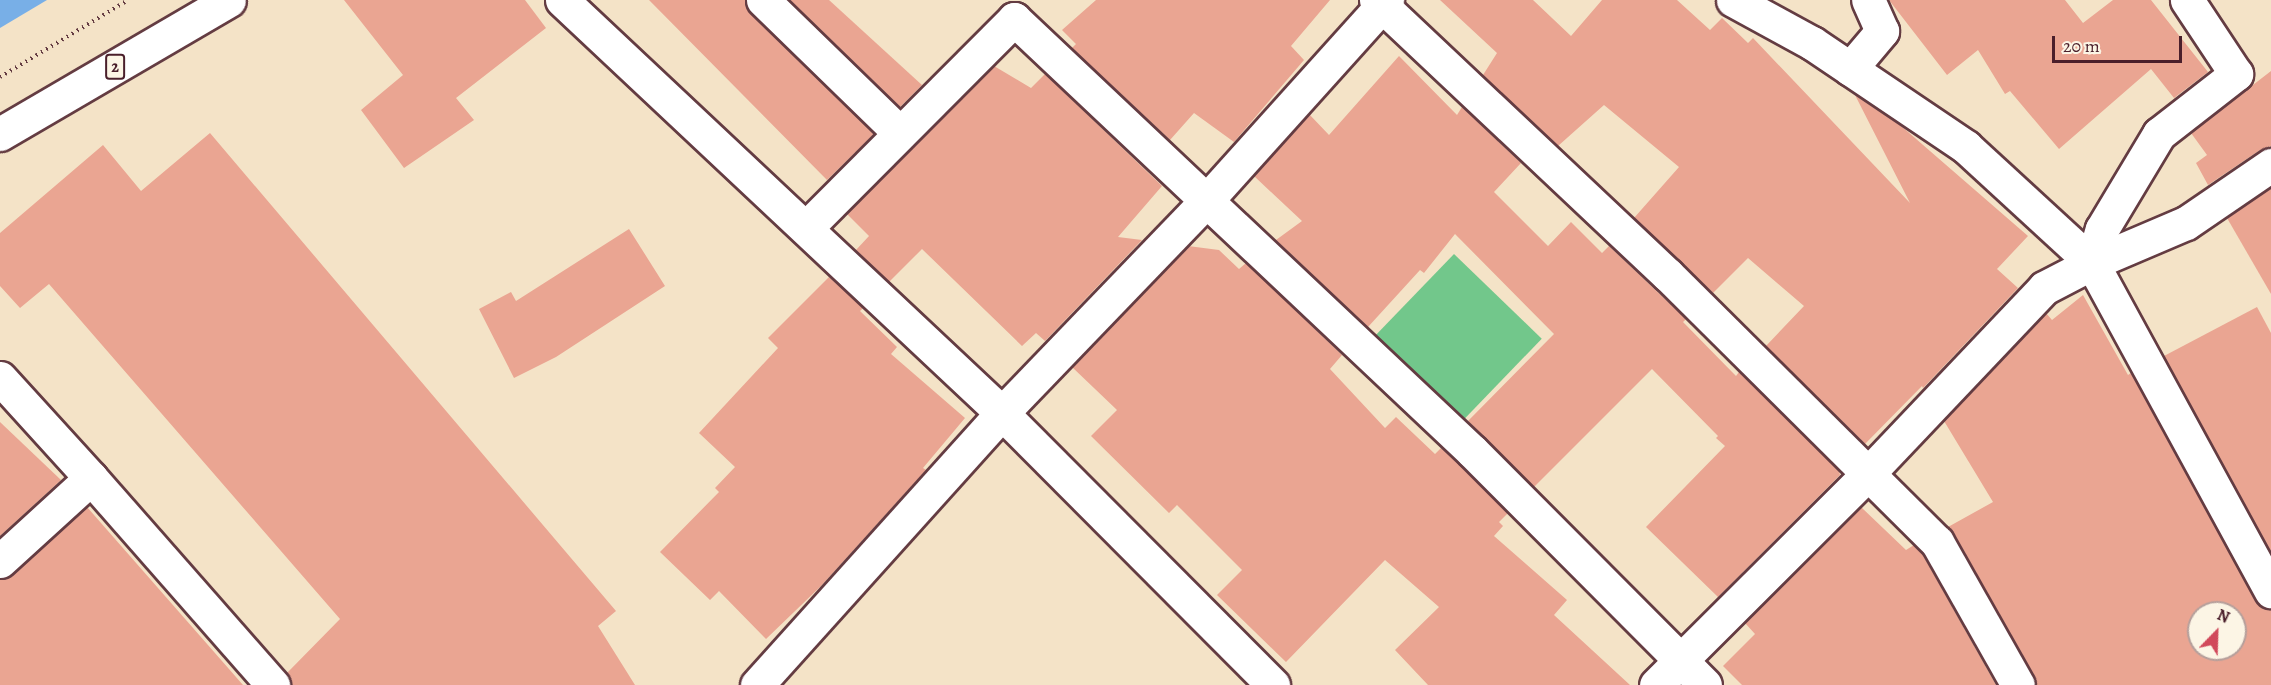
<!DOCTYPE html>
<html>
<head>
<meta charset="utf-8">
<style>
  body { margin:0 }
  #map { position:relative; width:2271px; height:685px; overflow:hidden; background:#f4e3c7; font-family:Alegreya,serif }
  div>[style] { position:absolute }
  .green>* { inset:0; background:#72c78b; transform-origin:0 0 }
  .water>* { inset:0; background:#78afe7 }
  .building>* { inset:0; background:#eaa592 }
  .path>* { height:4px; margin-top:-2px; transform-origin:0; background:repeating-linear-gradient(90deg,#643c42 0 1.5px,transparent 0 6px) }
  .roads { filter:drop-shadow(2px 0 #643c42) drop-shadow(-2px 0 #643c42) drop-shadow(0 2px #643c42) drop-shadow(0 -2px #643c42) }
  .street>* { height:33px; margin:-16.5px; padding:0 16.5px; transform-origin:16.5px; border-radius:16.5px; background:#fff }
  .primary>* { height:33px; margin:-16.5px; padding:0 16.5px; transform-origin:16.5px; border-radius:16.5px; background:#fff }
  span { translate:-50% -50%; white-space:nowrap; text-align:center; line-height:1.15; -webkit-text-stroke:5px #fcf5e5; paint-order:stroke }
  .shield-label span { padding:2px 4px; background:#fcf5e5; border:2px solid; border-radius:4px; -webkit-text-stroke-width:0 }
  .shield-label { font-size:16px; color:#4a1f2b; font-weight:700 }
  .north { position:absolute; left:2187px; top:601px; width:60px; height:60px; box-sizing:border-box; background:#fcf5e5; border:2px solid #b59f9b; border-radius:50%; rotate:23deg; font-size:16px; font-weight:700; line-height:24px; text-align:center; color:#4a1f2b }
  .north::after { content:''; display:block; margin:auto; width:21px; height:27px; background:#d1495b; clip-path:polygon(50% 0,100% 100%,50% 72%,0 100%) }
  .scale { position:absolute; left:2052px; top:36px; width:130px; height:27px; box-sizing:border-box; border:3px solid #4a1f2b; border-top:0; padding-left:8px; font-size:18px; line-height:21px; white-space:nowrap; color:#4a1f2b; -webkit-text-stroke:4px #fcf5e5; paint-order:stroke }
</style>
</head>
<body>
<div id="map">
  <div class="green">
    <i style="left:1454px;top:254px;width:122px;height:117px;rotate:44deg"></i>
  </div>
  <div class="water">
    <i style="clip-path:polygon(0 0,47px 0,0 28px)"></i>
  </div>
  <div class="building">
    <i style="clip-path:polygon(344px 0,525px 0,546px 28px,456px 98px,474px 120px,404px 168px,361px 110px,403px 75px)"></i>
    <i style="clip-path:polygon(649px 0,745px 0,750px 13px,874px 134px,827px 180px)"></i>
    <i style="clip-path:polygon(790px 0,829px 0,922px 85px,900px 107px)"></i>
    <i style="clip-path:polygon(1096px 0,1330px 0,1291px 46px,1304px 60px,1234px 142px,1194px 113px,1170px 140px,1072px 48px,1076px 44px,1062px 30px)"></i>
    <i style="clip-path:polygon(1440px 0,1533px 0,1571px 36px,1602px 0,1677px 0,1710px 30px,1722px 18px,1748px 43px,1753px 38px,1910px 203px,1855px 95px,1900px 125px,2028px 236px,1997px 269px,2018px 288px,1923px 388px,1922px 386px,1865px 444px,1766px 346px,1804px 306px,1748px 258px,1713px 293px,1634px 218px,1679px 167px,1604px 105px,1558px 146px,1483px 75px,1497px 53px)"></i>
    <i style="clip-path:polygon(1889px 0,2065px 0,2083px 23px,2113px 0,2151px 0,2208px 72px,2174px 98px,2151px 69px,2059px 149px,2010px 91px,2005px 94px,1978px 50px,1947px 75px)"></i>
    <i style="clip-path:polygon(1399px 56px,1457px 115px,1462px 107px,1521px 163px,1494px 192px,1548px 246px,1571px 222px,1602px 253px,1609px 246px,1686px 319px,1683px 322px,1736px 376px,1739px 372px,1839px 471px,1840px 475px,1718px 597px,1646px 527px,1725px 446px,1716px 438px,1718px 436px,1652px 369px,1534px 487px,1468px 421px,1554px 334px,1455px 234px,1424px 273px,1420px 270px,1368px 327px,1276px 240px,1302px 221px,1254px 176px,1309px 114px,1329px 135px)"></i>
    <i style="clip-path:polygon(994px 66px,1031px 88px,1045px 74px,1162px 186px,1118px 237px,1142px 240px,1045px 341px,1036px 333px,1022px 346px,922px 249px,889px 282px,856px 250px,869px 236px,847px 214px)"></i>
    <i style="clip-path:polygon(2271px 71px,2271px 146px,2260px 150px,2208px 185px,2196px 163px,2207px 155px,2191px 133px)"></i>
    <i style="clip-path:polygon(210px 133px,616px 611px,598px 626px,635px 685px,291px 685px,287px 673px,340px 619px,49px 284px,20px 308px,0 286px,0 233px,103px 145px,141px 191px)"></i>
    <i style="clip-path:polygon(2271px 188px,2271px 294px,2227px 218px)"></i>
    <i style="clip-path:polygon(629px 229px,665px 286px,556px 357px,514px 378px,479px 309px,511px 292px,516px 301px)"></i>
    <i style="clip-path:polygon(1188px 246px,1219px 250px,1239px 269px,1246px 263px,1342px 355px,1330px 369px,1385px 428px,1396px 417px,1435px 454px,1441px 448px,1459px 464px,1508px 513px,1499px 522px,1503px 526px,1494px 536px,1567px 600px,1554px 615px,1630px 685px,1428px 685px,1395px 650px,1439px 607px,1385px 560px,1286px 662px,1217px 595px,1242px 570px,1177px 505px,1169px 513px,1091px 436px,1117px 410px,1072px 367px)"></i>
    <i style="clip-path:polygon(829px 277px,863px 308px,860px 311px,897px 347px,891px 354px,965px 418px,923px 468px,926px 470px,821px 586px,766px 639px,719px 591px,710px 600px,660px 552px,719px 492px,715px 488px,735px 467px,699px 433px,778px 348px,768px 338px)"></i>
    <i style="clip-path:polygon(evenodd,2083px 295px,2128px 375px,2131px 373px,2255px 600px,2262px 607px,2271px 610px,2271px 685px,2037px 685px,2034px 676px,1948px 527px,1993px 502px,1944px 421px,2046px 313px,2052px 320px,2083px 295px,2199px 613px,2235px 613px,2235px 649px,2199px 649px,2199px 613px)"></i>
    <i style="clip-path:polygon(2257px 307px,2271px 333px,2271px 552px,2164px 356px)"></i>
    <i style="clip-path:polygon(0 422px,61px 480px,0 536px)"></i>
    <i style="clip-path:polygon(87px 507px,243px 685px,0 685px,0 579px,13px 575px)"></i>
    <i style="clip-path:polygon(1861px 507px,1906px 550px,1914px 545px,1922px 553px,1996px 685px,1742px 685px,1723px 666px,1755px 634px,1745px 623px)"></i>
  </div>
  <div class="path">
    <i style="left:0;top:77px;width:149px;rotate:-31deg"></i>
  </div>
  <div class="roads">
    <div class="street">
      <i style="left:562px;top:0;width:603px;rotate:43.19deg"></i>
      <i style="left:1002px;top:413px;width:384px;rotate:45.1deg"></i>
      <i style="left:763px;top:0;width:191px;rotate:44.2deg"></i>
      <i style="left:1376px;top:0;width:401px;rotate:43.3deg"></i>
      <i style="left:1668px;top:275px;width:379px;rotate:44.8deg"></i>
      <i style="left:1937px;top:542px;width:164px;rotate:60.5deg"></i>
      <i style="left:1733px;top:0;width:90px;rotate:28.6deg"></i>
      <i style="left:1812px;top:43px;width:186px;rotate:34deg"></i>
      <i style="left:1966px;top:147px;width:171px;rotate:42.6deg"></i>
      <i style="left:2092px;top:263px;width:374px;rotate:61.4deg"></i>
      <i style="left:1850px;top:69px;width:50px;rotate:-49.9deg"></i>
      <i style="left:1882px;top:31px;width:34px;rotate:-114deg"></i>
      <i style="left:806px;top:228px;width:295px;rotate:-45.1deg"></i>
      <i style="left:1014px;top:19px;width:630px;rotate:43.33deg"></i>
      <i style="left:1472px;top:451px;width:330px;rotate:45.1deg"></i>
      <i style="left:2092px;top:263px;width:35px;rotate:-74deg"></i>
      <i style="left:2102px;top:229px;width:111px;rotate:-59deg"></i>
      <i style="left:2159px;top:134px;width:98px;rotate:-37.9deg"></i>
      <i style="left:2236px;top:74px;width:89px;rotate:-123.5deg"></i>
      <i style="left:0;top:378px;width:135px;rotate:47.7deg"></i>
      <i style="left:91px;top:478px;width:123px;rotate:137.6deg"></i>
      <i style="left:91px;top:478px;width:276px;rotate:48.7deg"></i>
      <i style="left:757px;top:685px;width:366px;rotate:-48deg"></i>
      <i style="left:1002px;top:413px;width:296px;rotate:-46.1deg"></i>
      <i style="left:1207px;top:200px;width:269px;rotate:-48deg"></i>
      <i style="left:1656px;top:685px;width:292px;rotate:-44.9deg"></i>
      <i style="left:1863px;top:479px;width:263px;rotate:-46.5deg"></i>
      <i style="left:2044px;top:288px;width:54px;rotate:-27.5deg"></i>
      <i style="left:2092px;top:263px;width:102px;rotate:-23.1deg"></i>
      <i style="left:2186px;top:223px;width:103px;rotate:-34.3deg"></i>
    </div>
    <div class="primary">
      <i style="left:0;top:134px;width:265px;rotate:-30.3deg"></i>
    </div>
  </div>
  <div class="shield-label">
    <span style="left:115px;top:67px">2</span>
  </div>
  <div class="north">N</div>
  <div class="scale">20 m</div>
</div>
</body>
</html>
